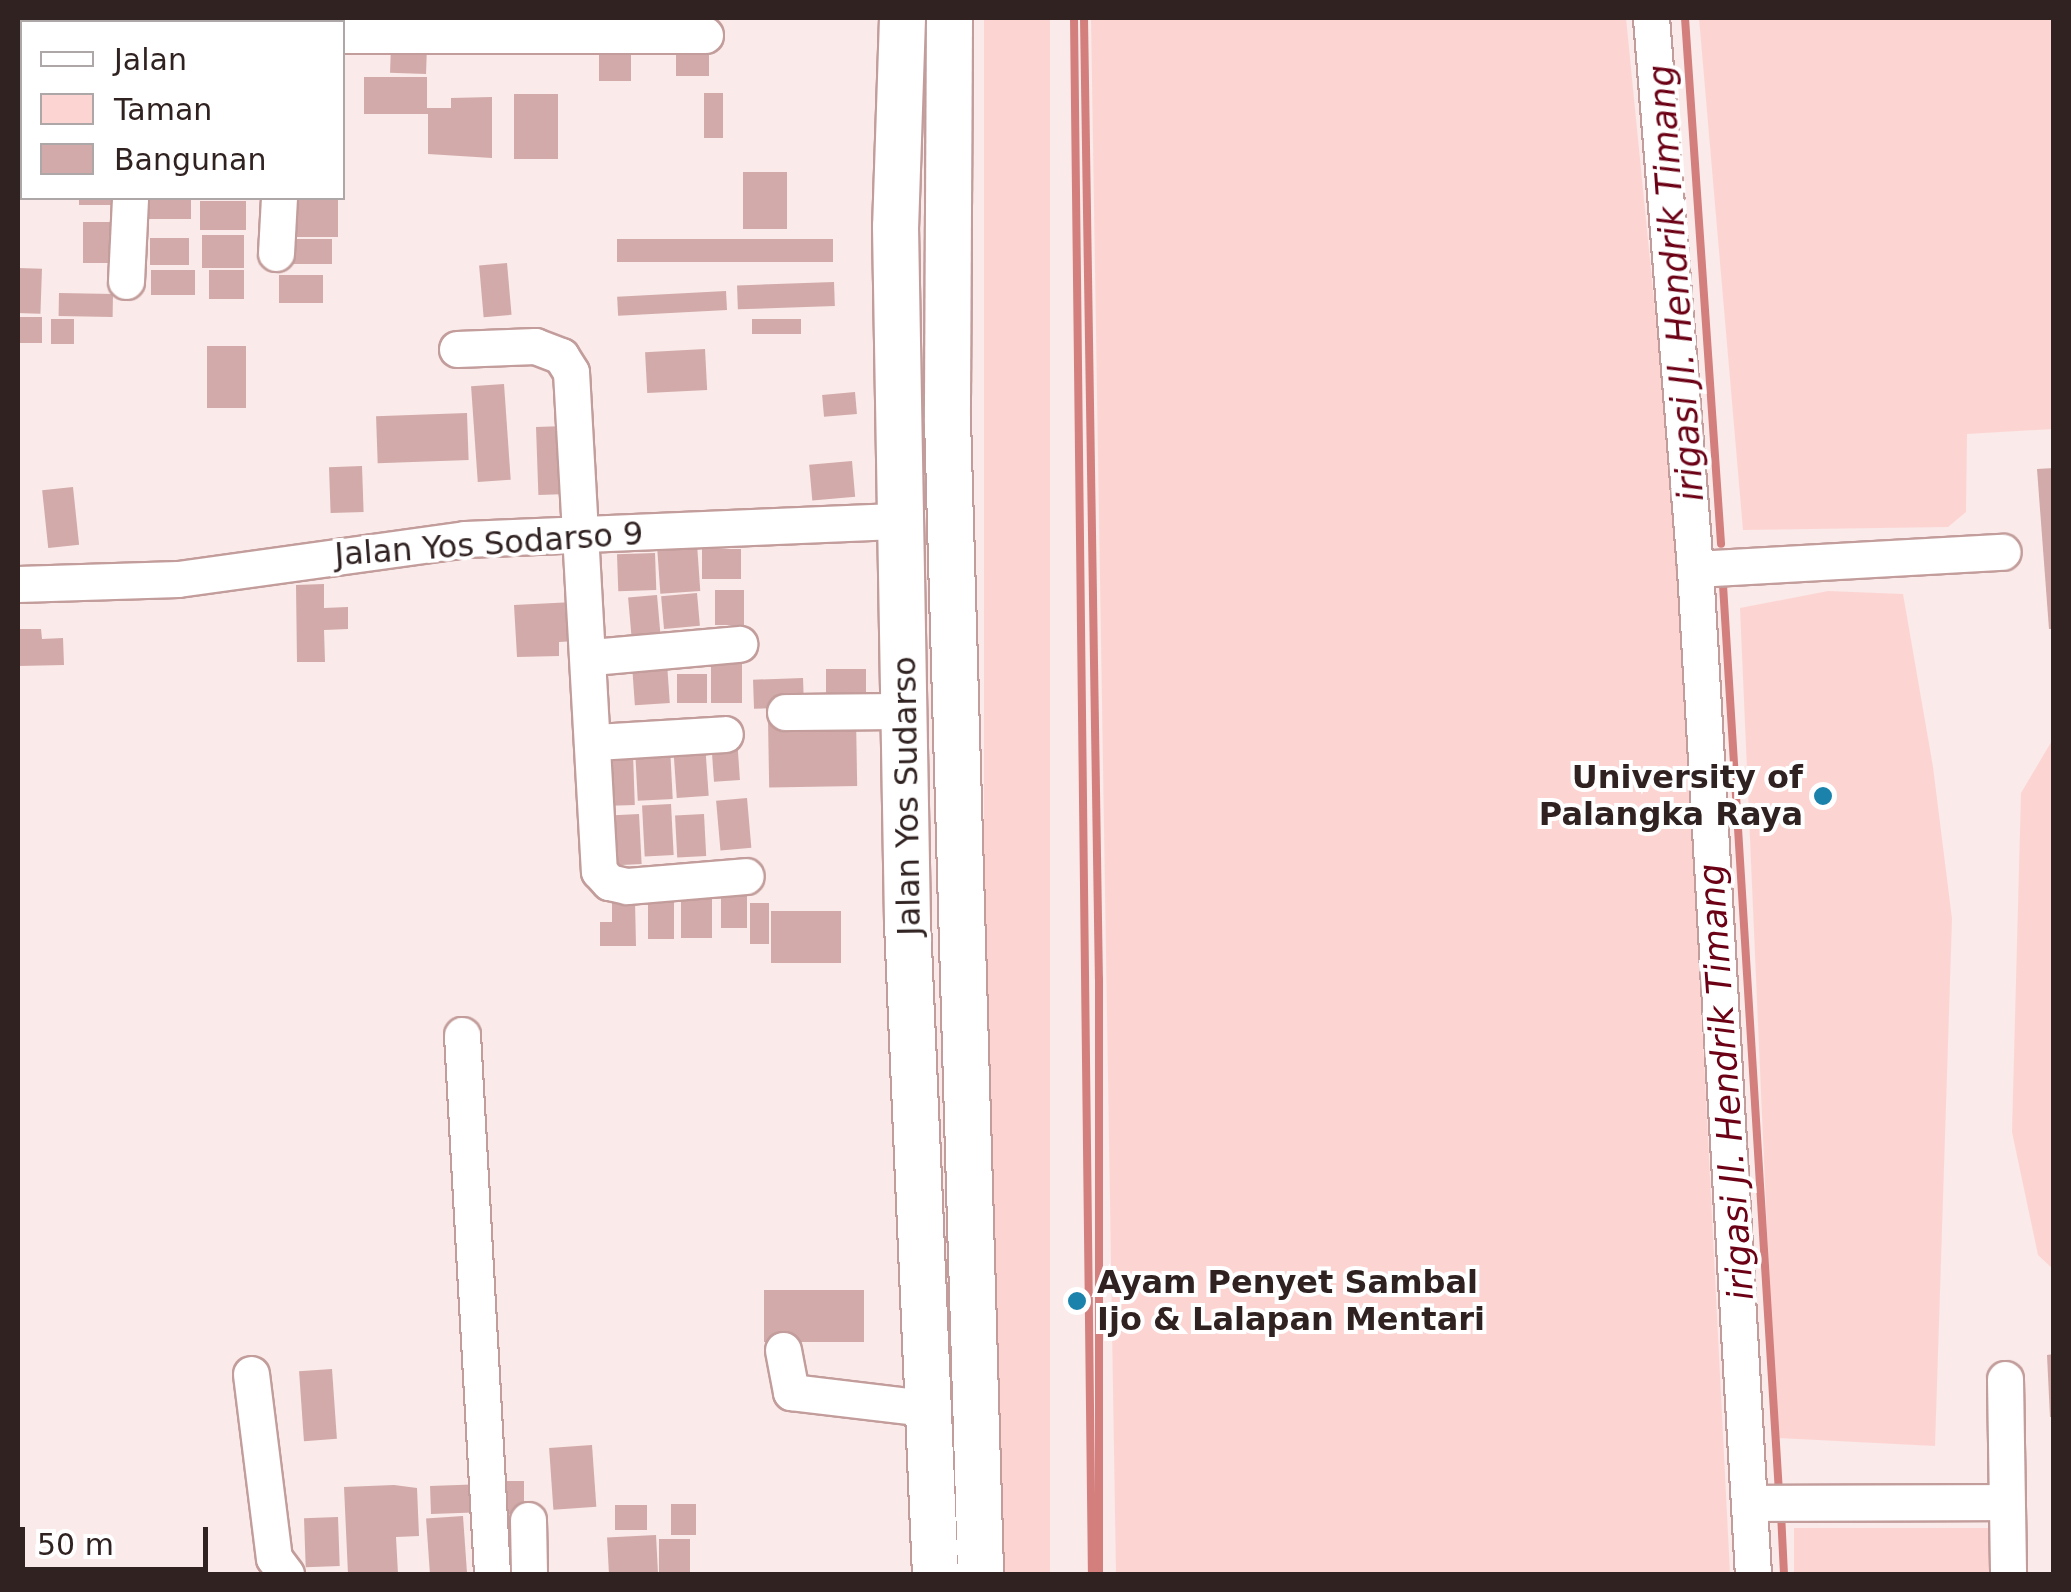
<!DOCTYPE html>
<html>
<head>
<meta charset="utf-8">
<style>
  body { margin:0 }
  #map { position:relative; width:2071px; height:1592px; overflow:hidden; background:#faeae9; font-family:"DejaVu Sans",sans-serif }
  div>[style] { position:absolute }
  .green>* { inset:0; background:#fcd5d3; transform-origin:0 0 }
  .stream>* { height:8px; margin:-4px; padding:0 4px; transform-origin:4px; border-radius:4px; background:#d37f7d }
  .building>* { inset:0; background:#d1aaa9; transform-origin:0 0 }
  .roads { filter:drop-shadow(2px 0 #c29d9b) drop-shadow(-2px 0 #c29d9b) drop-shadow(0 2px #c29d9b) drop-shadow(0 -2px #c29d9b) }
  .minor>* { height:35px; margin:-17.5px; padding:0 17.5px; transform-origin:17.5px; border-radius:17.5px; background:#fff }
  .major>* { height:45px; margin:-22.5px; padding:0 22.5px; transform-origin:22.5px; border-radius:22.5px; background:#fff }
  .dots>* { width:28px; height:28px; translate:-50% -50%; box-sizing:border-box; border:5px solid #fff; border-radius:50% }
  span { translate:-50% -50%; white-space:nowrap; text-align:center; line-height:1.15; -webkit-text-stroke:8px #fff; paint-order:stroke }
  .street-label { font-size:32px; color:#312222 }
  .poi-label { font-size:32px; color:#312222; font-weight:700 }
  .right { translate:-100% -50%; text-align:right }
  .left { translate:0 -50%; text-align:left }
  .water-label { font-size:35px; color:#6c0015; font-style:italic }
  .frame { position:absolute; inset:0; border:20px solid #312222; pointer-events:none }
  .legend { position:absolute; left:20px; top:20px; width:325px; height:180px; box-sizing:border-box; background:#fff; border:2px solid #ada7a7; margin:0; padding:12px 18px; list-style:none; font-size:30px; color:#312222 }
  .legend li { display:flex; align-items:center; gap:20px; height:50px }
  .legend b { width:50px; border:2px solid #ada7a7 }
  .scale { position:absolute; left:20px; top:1527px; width:188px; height:45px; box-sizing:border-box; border:5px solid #312222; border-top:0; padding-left:12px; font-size:30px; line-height:35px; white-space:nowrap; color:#312222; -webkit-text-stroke:8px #fff; paint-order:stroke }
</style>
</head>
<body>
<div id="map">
  <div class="green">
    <i style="left:984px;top:18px;width:66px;height:1556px"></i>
    <i style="clip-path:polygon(1091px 18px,1626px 18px,1678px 543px,1730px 1574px,1116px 1574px)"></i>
    <i style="clip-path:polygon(1699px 18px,2053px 18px,2053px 429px,1967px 434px,1966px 512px,1948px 527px,1743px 530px)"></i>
    <i style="clip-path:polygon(1828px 591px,1903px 594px,1933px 767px,1952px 919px,1935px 1446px,1776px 1438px,1740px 608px)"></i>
    <i style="clip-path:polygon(2053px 739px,2053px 1269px,2038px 1255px,2012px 1132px,2021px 793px)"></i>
    <i style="left:1794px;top:1528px;width:195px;height:46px"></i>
  </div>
  <div class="stream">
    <i style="left:1074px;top:18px;width:1556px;rotate:89.34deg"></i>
    <i style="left:1084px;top:18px;width:961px;rotate:89.11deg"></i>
    <i style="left:1099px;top:979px;width:595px;rotate:90deg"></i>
    <i style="left:1685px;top:18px;width:527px;rotate:86.08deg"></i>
    <i style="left:1723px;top:585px;width:911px;rotate:86.47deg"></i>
    <i style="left:1781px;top:1513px;width:61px;rotate:87.2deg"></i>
  </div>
  <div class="building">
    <i style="left:427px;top:46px;width:28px;height:36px;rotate:92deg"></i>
    <i style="left:676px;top:48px;width:33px;height:28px"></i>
    <i style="left:599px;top:49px;width:32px;height:32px"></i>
    <i style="clip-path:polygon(364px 77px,427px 77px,427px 108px,451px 108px,451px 98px,492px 97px,492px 158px,428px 154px,428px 114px,364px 114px)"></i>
    <i style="left:704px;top:93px;width:19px;height:45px"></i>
    <i style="left:18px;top:94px;width:4px;height:29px"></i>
    <i style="left:558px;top:94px;width:65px;height:44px;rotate:90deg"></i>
    <i style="left:743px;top:172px;width:44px;height:57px"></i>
    <i style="left:79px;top:198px;width:33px;height:7px"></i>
    <i style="left:145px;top:198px;width:46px;height:21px"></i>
    <i style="left:281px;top:198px;width:57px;height:39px"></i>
    <i style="left:200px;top:201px;width:46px;height:29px"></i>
    <i style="left:83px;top:222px;width:35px;height:41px"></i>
    <i style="left:202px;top:235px;width:42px;height:33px"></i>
    <i style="left:150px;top:238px;width:39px;height:27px"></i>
    <i style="left:332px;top:239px;width:25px;height:48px;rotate:90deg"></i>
    <i style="left:833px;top:239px;width:23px;height:216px;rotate:90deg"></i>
    <i style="left:507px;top:263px;width:52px;height:28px;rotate:85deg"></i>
    <i style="left:18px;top:268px;width:24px;height:45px;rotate:2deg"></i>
    <i style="left:151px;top:270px;width:44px;height:25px"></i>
    <i style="left:244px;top:270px;width:29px;height:35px;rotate:90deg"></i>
    <i style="left:279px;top:275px;width:44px;height:28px"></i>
    <i style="left:834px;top:282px;width:24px;height:97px;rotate:88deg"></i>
    <i style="left:726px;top:291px;width:19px;height:109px;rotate:87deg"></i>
    <i style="left:59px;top:293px;width:54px;height:23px;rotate:1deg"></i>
    <i style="left:18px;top:317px;width:24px;height:26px"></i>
    <i style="left:74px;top:319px;width:25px;height:23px;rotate:90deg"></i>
    <i style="left:801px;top:319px;width:15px;height:49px;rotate:90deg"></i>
    <i style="left:207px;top:346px;width:39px;height:62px"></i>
    <i style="left:705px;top:349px;width:41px;height:60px;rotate:87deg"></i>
    <i style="left:504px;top:384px;width:96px;height:33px;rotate:86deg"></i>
    <i style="left:855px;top:392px;width:22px;height:33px;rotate:85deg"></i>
    <i style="left:467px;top:413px;width:47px;height:91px;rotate:88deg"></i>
    <i style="left:565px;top:426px;width:68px;height:29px;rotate:88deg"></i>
    <i style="left:852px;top:461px;width:36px;height:43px;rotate:85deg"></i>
    <i style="left:362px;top:466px;width:46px;height:33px;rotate:88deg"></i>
    <i style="clip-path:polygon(2054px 468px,2054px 629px,2049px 629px,2037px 469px)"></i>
    <i style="left:73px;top:487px;width:58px;height:31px;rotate:84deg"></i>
    <i style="left:697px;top:544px;width:47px;height:40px;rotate:86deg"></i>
    <i style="left:702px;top:549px;width:39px;height:30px"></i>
    <i style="left:655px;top:553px;width:37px;height:38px;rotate:88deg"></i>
    <i style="clip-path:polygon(324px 584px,324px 608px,348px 607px,348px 629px,324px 630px,325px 662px,297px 662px,296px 585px)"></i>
    <i style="left:715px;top:590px;width:29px;height:35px"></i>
    <i style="left:697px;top:593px;width:33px;height:36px;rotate:85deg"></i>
    <i style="left:657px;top:595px;width:43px;height:29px;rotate:85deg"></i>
    <i style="clip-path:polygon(574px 602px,576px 641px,559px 642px,559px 656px,517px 657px,514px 605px)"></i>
    <i style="clip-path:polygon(18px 629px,41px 629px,42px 639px,63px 638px,64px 665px,18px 666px)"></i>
    <i style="left:742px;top:650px;width:53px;height:31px;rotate:90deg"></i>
    <i style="left:667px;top:663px;width:40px;height:35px;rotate:86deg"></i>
    <i style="left:866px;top:669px;width:27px;height:40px;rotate:90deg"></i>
    <i style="left:677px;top:674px;width:30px;height:29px"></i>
    <i style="left:803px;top:678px;width:29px;height:50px;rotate:88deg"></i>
    <i style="left:856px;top:718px;width:68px;height:88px;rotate:89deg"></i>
    <i style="left:737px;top:738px;width:42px;height:26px;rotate:86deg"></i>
    <i style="left:705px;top:743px;width:53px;height:32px;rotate:86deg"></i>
    <i style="left:670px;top:747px;width:52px;height:35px;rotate:87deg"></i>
    <i style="left:633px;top:754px;width:51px;height:33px;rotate:88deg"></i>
    <i style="left:747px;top:798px;width:50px;height:31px;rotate:85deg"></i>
    <i style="left:671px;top:804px;width:51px;height:29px;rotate:87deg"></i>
    <i style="left:639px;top:814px;width:50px;height:35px;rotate:87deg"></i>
    <i style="left:704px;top:814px;width:42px;height:29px;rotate:87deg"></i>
    <i style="left:721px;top:884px;width:26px;height:44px"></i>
    <i style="left:681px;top:886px;width:31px;height:52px"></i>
    <i style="left:674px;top:892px;width:47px;height:26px;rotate:90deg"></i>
    <i style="clip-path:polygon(635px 901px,636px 946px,600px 946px,600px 922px,612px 922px,612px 902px)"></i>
    <i style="left:750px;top:903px;width:19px;height:41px"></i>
    <i style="left:841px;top:911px;width:52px;height:70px;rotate:90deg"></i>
    <i style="left:864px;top:1290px;width:52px;height:100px;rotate:90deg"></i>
    <i style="clip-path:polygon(2054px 1354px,2054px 1417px,2050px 1417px,2047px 1355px)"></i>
    <i style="left:332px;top:1369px;width:70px;height:33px;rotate:86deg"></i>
    <i style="left:592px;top:1445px;width:62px;height:43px;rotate:86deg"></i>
    <i style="left:524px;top:1481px;width:33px;height:28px;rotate:90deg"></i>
    <i style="left:486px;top:1484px;width:28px;height:56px;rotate:88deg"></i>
    <i style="clip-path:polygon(394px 1485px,417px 1488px,419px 1536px,396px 1537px,398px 1574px,348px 1574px,344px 1487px)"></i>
    <i style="left:696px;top:1504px;width:31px;height:25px;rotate:90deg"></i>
    <i style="left:615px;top:1505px;width:32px;height:25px"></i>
    <i style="left:463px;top:1516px;width:58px;height:37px;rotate:86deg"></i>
    <i style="left:338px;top:1517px;width:49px;height:34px;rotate:88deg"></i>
    <i style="left:656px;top:1535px;width:39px;height:49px;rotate:87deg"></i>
    <i style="left:659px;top:1539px;width:31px;height:35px"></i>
  </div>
  <div class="roads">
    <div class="minor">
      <i style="left:1651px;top:18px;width:553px;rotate:85.43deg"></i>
      <i style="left:1695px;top:569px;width:1007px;rotate:86.7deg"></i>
      <i style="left:18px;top:35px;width:4px"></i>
      <i style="left:342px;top:35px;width:363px"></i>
      <i style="left:276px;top:253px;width:55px;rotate:-86.9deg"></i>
      <i style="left:126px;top:281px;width:83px;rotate:-87.2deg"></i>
      <i style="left:457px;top:349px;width:78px;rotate:-2.2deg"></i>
      <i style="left:535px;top:346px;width:28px;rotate:21deg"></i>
      <i style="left:561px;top:356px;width:19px;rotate:58deg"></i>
      <i style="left:571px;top:372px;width:500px;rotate:86.8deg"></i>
      <i style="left:599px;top:871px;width:15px;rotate:48deg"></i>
      <i style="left:609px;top:882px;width:18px;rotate:13deg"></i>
      <i style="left:627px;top:886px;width:119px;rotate:-4.8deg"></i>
      <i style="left:1695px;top:569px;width:308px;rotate:-3.2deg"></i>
      <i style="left:18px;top:584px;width:160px;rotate:-1.8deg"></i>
      <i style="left:178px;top:579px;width:290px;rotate:-7.9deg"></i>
      <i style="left:465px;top:539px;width:437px;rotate:-2.4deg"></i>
      <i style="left:592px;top:657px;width:148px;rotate:-5.1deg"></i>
      <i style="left:785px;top:712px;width:121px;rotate:-0.5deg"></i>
      <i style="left:596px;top:742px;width:129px;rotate:-3.5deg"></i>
      <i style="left:462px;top:1035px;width:540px;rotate:86.81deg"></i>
      <i style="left:783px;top:1350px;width:43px;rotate:79.2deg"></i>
      <i style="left:791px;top:1392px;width:136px;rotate:6.8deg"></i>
      <i style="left:251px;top:1374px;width:185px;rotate:82.9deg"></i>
      <i style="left:274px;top:1558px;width:20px;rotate:53deg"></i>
      <i style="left:2005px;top:1379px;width:195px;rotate:89.1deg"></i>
      <i style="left:1749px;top:1503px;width:255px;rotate:-0.2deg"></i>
      <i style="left:528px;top:1520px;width:54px;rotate:88.9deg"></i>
    </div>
    <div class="major">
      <i style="left:902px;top:18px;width:208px;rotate:91.9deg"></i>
      <i style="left:895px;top:226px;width:697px;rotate:89.01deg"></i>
      <i style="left:907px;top:923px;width:652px;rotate:87.54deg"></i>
      <i style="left:949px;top:18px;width:401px;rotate:90.3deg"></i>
      <i style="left:947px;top:419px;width:1155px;rotate:88.36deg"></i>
    </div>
  </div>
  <div class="dots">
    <i style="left:1823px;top:796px;background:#1b82ac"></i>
    <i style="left:1077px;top:1301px;background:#1b82ac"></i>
  </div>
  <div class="street-label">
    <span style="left:489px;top:544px;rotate:-4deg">Jalan Yos Sodarso 9</span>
    <span style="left:907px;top:796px;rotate:-91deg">Jalan Yos Sudarso</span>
  </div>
  <div class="poi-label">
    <span class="right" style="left:1803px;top:796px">University of<br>Palangka Raya</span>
    <span class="left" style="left:1097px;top:1301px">Ayam Penyet Sambal<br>Ijo &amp; Lalapan Mentari</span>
  </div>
  <div class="water-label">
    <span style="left:1676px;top:283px;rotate:-94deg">irigasi Jl. Hendrik Timang</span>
    <span style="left:1726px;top:1082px;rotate:-94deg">irigasi Jl. Hendrik Timang</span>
  </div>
  <div class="frame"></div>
  <ul class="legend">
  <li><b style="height:12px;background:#fff"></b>Jalan</li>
  <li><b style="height:28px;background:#fcd5d3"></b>Taman</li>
  <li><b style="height:28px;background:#d1aaa9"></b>Bangunan</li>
  </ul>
  <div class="scale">50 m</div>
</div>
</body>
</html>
